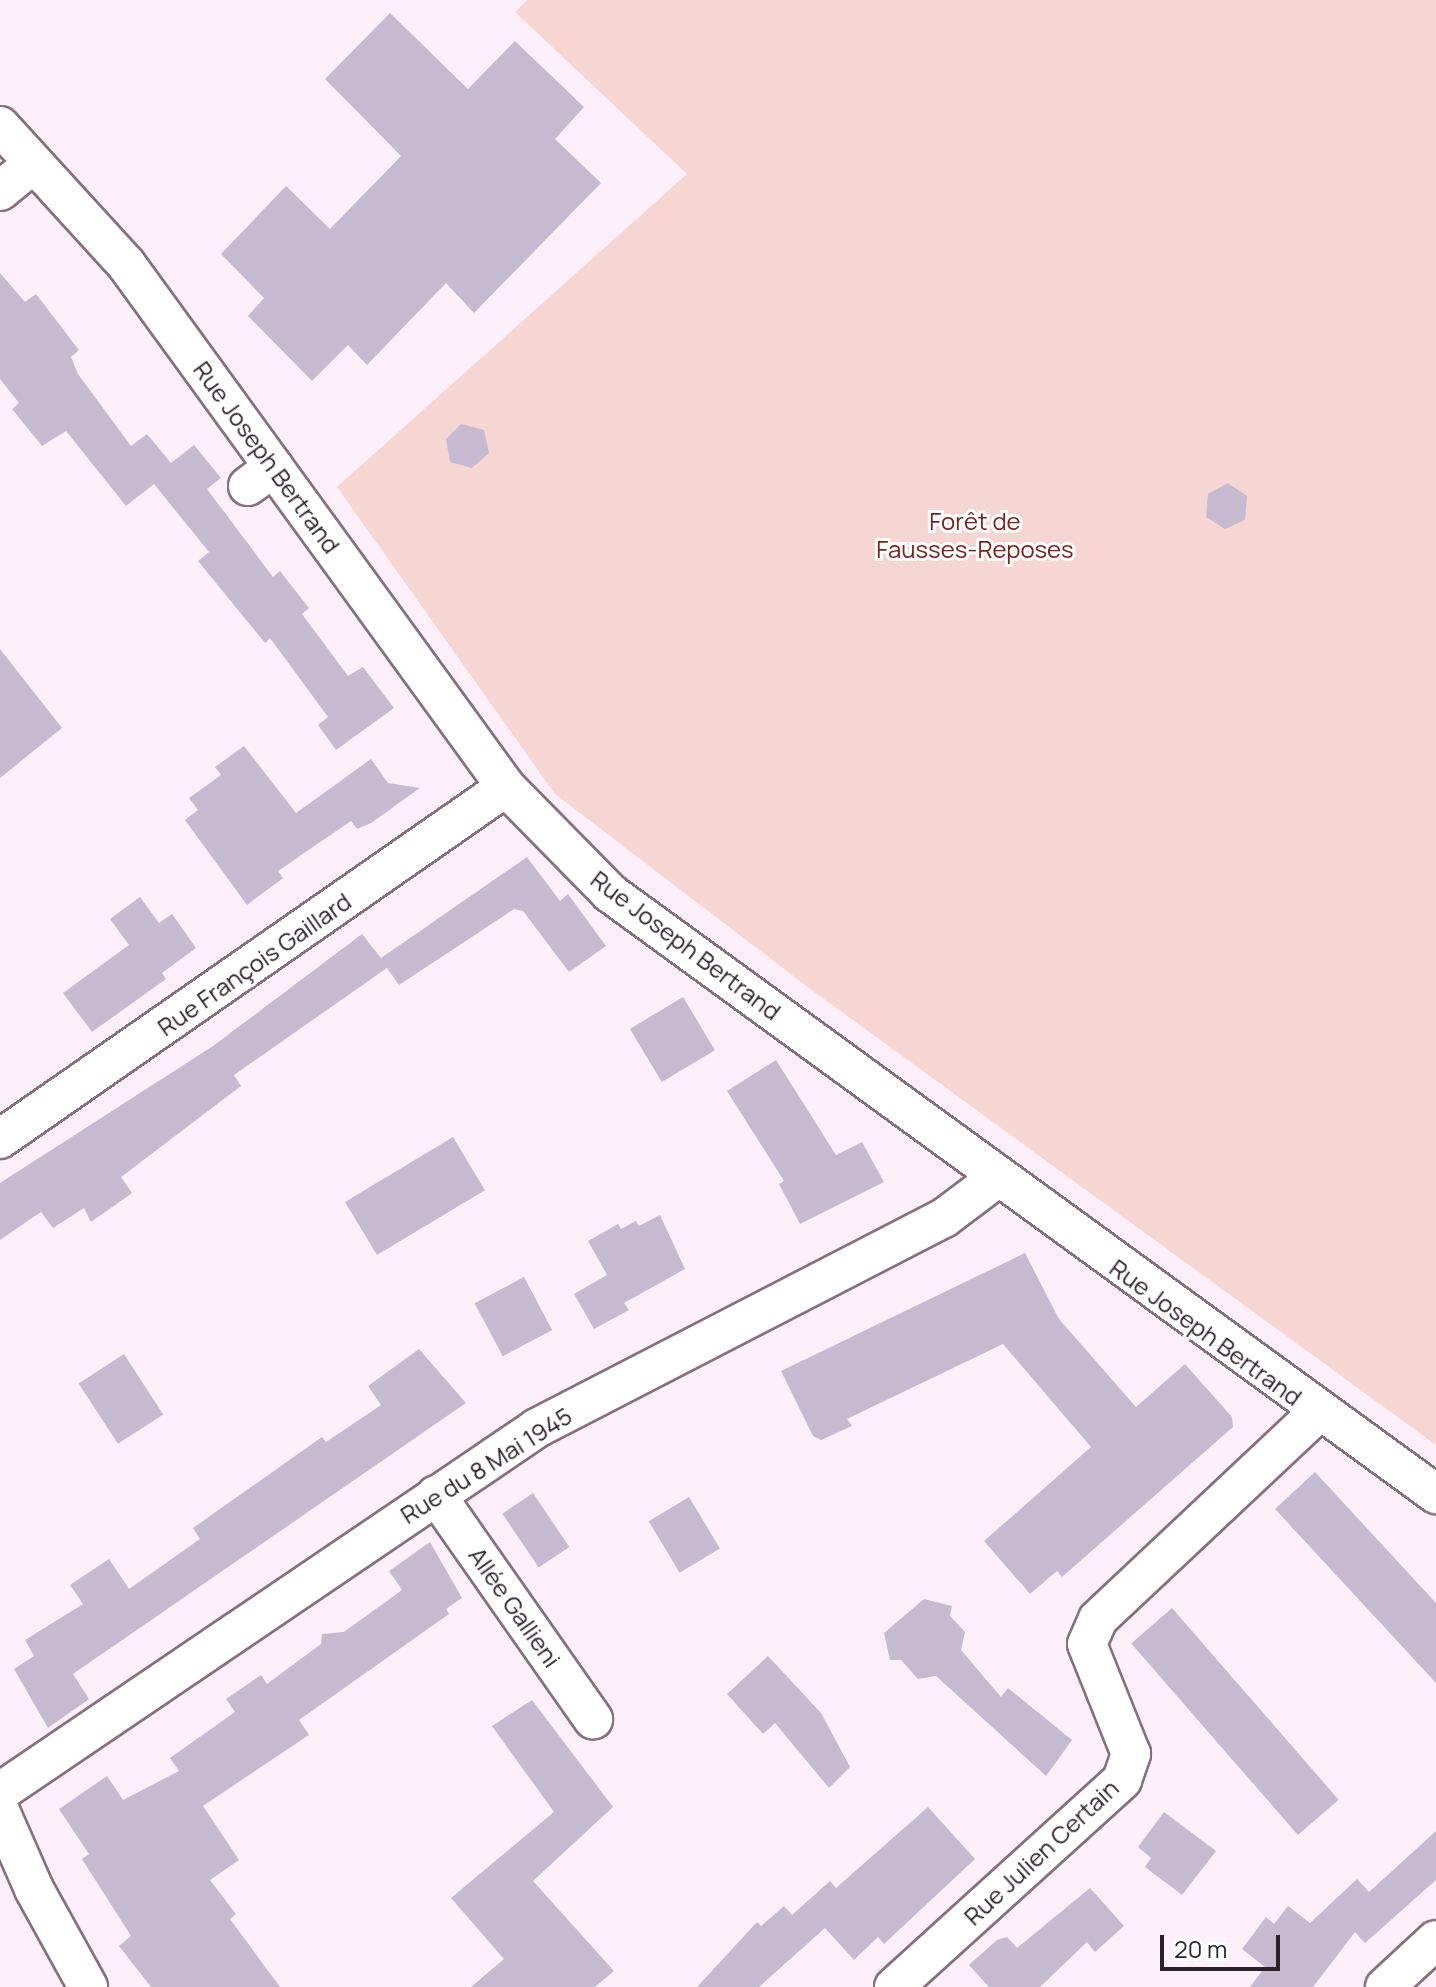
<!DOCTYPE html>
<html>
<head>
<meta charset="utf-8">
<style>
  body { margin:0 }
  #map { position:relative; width:1436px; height:1987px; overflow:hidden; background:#fef0fa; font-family:Manrope,sans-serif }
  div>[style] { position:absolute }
  .green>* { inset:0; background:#f5d6d2 }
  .building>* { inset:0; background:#c6bad0; transform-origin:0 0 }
  .roads { filter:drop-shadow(2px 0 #85707f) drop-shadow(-2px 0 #85707f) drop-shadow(0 2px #85707f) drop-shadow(0 -2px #85707f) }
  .minor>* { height:38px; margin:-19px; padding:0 19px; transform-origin:19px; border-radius:19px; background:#fff }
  span { translate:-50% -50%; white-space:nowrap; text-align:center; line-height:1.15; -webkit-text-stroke:6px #fff; paint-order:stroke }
  .street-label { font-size:24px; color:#2b2229 }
  .park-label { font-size:24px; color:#7c201e }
  .scale { position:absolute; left:1160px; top:1935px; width:120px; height:36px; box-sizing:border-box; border:4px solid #2b2229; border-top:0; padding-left:10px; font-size:24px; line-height:28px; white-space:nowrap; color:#2b2229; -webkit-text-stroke:6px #fff; paint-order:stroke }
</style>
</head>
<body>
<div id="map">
  <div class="green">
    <i style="clip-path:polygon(527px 0,1436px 0,1436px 1445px,809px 988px,555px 794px,337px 487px,687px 174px,515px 12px)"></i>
  </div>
  <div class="building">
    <i style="clip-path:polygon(390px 13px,468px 89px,515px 41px,584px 107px,555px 139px,601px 183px,474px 313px,446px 283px,367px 365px,348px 345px,312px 381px,248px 316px,264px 298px,221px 254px,286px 186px,330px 229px,401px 156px,325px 79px)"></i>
    <i style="clip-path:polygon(0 273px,25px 302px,36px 294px,79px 350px,71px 357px,78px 374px,131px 446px,147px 434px,171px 463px,194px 445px,221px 478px,207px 489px,273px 577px,280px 571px,309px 608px,302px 614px,348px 676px,363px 667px,394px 708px,336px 750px,318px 725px,328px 717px,270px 638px,265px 643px,198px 561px,209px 552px,154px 484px,126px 506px,66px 431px,42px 446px,12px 409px,19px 403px,0 379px)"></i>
    <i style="clip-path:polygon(461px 424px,484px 430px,489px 453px,472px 468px,450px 462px,446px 439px)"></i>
    <i style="clip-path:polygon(1228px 483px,1247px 496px,1245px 520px,1225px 529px,1206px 517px,1208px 494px)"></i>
    <i style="clip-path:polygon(0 649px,62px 728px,0 778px)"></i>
    <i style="clip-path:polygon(244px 746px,296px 813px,371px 759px,388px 783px,420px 788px,371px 823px,357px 829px,351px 821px,278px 871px,283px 878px,247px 905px,185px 820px,198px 810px,189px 798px,221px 775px,215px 767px)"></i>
    <i style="clip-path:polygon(527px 857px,560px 901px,568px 894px,606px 946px,569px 972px,523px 911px,514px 909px,399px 985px,387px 968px,234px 1075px,241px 1086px,121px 1177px,132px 1193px,91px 1222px,84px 1208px,53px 1228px,41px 1212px,0 1240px,0 1183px,213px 1046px,362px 934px,381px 958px)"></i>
    <i style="clip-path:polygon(140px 897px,159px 923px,172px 914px,196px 948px,162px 973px,166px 979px,92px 1032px,63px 993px,129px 945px,110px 919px)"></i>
    <i style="left:683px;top:997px;width:62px;height:62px;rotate:59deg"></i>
    <i style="clip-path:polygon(776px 1060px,836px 1155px,862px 1142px,884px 1182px,800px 1224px,779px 1184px,784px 1181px,727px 1091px)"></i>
    <i style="left:453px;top:1137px;width:62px;height:126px;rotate:59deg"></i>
    <i style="clip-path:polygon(660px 1215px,685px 1269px,624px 1303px,629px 1310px,594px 1329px,574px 1294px,607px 1275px,588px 1241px,618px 1224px,621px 1229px,636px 1221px,639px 1226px)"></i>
    <i style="clip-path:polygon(1025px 1253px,1059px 1319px,1136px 1407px,1185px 1364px,1232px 1417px,1233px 1427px,1062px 1577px,1057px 1571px,1030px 1594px,984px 1541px,1091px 1447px,1003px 1344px,847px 1419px,852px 1426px,821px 1440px,813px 1436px,781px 1371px)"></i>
    <i style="left:524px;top:1277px;width:60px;height:56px;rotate:62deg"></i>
    <i style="clip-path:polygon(419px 1349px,466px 1403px,73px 1674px,89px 1699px,48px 1728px,14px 1669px,34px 1656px,25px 1640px,83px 1604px,70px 1585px,109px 1559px,129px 1589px,200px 1539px,193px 1528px,322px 1437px,326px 1442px,381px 1405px,368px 1386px)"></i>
    <i style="left:124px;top:1354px;width:72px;height:54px;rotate:57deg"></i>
    <i style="clip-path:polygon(1315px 1472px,1436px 1603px,1436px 1683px,1275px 1509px)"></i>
    <i style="left:533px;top:1493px;width:65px;height:37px;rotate:56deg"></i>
    <i style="left:689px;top:1497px;width:60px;height:47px;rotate:59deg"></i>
    <i style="clip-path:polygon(430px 1542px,462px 1598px,446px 1609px,449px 1614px,299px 1720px,309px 1735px,203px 1806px,239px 1860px,210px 1880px,236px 1914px,230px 1919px,280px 1987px,151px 1987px,119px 1946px,131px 1936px,82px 1859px,89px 1854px,59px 1809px,107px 1776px,123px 1800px,179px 1771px,170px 1758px,235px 1712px,226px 1699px,261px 1675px,267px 1684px,321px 1644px,322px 1634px,344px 1632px,402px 1590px,389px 1571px)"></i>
    <i style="clip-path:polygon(924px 1599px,952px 1606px,950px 1616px,965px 1632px,961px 1650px,1001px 1697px,1008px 1688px,1072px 1740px,1046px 1776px,936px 1676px,918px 1679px,901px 1660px,890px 1660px,884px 1633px)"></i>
    <i style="left:1172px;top:1608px;width:254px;height:54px;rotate:49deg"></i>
    <i style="clip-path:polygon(768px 1656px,821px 1713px,850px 1767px,829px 1788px,775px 1723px,763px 1734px,727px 1694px)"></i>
    <i style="clip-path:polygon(532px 1700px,613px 1807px,533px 1881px,614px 1971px,595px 1987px,471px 1987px,504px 1959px,451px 1898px,554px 1812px,492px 1726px)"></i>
    <i style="clip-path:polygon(928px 1807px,975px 1859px,884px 1944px,878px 1937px,854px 1960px,825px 1928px,759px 1987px,697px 1987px,757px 1922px,761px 1926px,784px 1906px,792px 1915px,830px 1881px,836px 1888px)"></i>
    <i style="clip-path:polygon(1164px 1812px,1216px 1851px,1182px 1895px,1145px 1867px,1151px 1858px,1138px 1847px)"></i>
    <i style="clip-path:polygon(1436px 1831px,1436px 1880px,1365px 1943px,1355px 1932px,1313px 1987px,1250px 1987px,1265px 1967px,1242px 1949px,1266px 1917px,1274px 1924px,1288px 1906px,1310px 1923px,1357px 1879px,1369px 1892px)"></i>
    <i style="clip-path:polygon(1090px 1888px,1124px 1926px,1095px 1952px,1087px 1942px,1040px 1987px,989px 1987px,969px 1965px,997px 1940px,1007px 1937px,1017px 1948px)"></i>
  </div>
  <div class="roads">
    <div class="minor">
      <i style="left:0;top:126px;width:187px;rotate:47.6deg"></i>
      <i style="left:126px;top:264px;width:646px;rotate:54deg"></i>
      <i style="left:506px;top:787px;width:148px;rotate:45.5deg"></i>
      <i style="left:610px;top:893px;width:1022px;rotate:36.04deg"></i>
      <i style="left:0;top:191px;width:43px;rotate:-39.3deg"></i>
      <i style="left:248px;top:486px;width:32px;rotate:-36deg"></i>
      <i style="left:0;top:1139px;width:616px;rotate:-34.82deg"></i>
      <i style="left:436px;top:1495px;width:274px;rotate:55deg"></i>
      <i style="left:0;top:1792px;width:649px;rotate:-34.13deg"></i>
      <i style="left:537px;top:1428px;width:458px;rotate:-27.3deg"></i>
      <i style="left:944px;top:1218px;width:66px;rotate:-37deg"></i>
      <i style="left:0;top:1811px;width:85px;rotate:66.4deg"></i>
      <i style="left:34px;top:1889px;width:112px;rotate:61.1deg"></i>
      <i style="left:894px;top:1987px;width:308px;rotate:-42.2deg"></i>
      <i style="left:1122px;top:1780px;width:28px;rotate:-71deg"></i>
      <i style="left:1131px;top:1754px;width:118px;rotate:-111.8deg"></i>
      <i style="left:1087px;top:1644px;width:27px;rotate:-66deg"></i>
      <i style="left:1098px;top:1619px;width:301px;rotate:-43.2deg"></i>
      <i style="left:1385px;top:1987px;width:69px;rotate:-42.7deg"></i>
    </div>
  </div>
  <div class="street-label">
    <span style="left:267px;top:457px;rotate:54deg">Rue Joseph Bertrand</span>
    <span style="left:686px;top:945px;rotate:37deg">Rue Joseph Bertrand</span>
    <span style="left:254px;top:964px;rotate:-35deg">Rue François Gaillard</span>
    <span style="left:1206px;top:1332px;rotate:36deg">Rue Joseph Bertrand</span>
    <span style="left:486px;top:1465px;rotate:-32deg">Rue du 8 Mai 1945</span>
    <span style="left:515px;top:1607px;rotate:55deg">Allée Gallieni</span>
    <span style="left:1041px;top:1852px;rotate:-43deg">Rue Julien Certain</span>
  </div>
  <div class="park-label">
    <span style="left:975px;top:535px">Forêt de<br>Fausses-Reposes</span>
  </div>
  <div class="scale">20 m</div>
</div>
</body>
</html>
